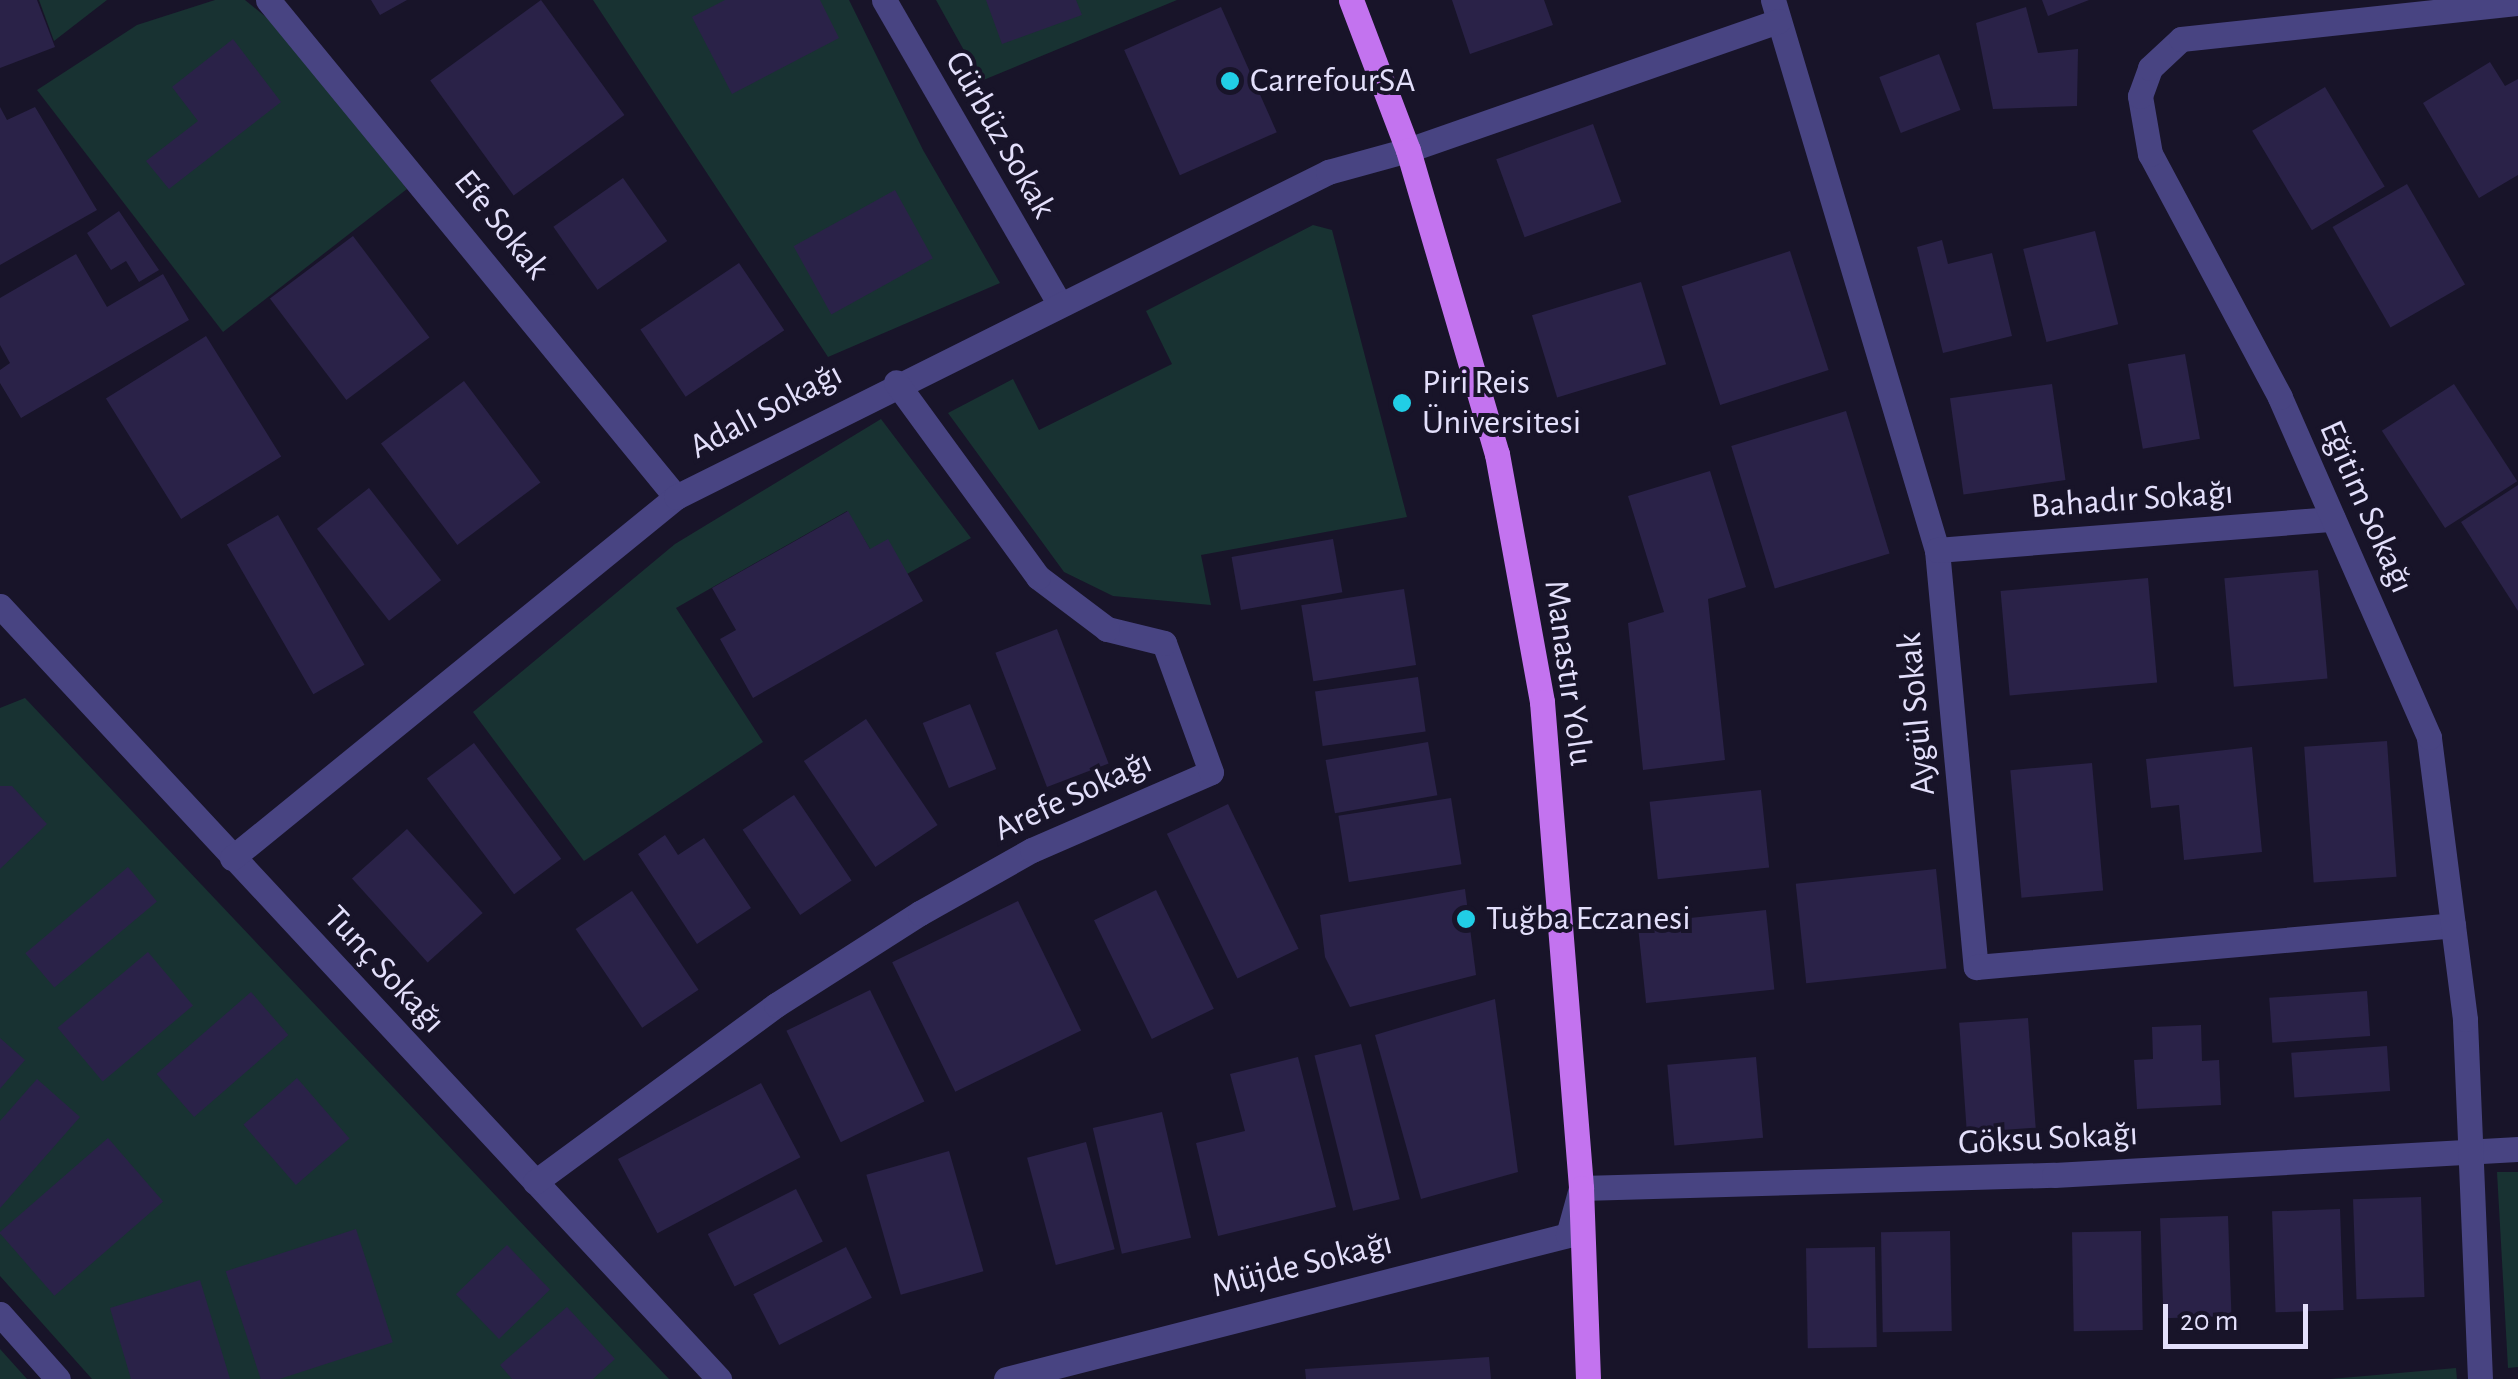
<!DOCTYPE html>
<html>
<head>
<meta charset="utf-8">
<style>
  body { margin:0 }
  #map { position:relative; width:2518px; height:1379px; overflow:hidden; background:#181429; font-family:"Alegreya Sans",sans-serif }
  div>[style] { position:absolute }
  .green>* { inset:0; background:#183232; transform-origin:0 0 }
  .building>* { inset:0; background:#2a2248; transform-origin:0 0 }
  .street>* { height:25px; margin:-12.5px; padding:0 12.5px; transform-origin:12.5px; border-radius:12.5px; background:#484482 }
  .primary>* { height:25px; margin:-12.5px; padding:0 12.5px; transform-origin:12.5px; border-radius:12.5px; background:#c373ef }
  .dots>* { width:28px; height:28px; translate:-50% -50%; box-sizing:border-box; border:5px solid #181429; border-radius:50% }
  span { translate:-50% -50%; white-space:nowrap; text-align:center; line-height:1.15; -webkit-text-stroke:8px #181429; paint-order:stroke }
  .poi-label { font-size:35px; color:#e3dffb }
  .left { translate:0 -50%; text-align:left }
  .street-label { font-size:35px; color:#e3dffb }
  .scale { position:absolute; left:2163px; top:1304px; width:145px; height:45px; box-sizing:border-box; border:5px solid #e3dffb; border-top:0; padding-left:12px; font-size:30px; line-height:35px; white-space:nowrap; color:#e3dffb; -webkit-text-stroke:8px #181429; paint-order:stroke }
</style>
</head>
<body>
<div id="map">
  <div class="green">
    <i style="clip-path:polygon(39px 0,107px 0,54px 41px)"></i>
    <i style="clip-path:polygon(215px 0,245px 0,289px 36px,407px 189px,223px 332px,37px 90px,137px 25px)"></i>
    <i style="clip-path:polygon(593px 0,849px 0,923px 150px,1000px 283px,828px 357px)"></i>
    <i style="clip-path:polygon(936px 0,1177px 0,981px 81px)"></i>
    <i style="clip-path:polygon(1313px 225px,1332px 230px,1407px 517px,1201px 555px,1211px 605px,1113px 596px,1064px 572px,948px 413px,1013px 379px,1039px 430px,1172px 364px,1146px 311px)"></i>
    <i style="clip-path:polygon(881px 419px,971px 538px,907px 574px,870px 549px,847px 511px,676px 608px,763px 742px,584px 861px,473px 712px,675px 544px)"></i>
    <i style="clip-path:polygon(25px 698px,669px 1379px,92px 1379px,0 1276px,0 708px)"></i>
    <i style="clip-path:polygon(2497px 1172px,2518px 1172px,2518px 1367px,2508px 1368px)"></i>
    <i style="clip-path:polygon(0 1349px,27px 1379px,0 1379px)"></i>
    <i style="left:2456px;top:1368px;width:11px;height:229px;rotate:85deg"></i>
  </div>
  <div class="building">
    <i style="clip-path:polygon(0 0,37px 0,55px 47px,0 68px)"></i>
    <i style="clip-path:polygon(371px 0,407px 0,380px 15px)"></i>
    <i style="left:541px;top:0;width:142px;height:137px;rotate:54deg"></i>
    <i style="clip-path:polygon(725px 0,820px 0,839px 38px,732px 94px,692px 17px)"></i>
    <i style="clip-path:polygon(986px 0,1076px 0,1082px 15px,1002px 44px)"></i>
    <i style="clip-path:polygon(1452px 0,1544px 0,1553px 25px,1470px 54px)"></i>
    <i style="clip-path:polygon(2042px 0,2089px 0,2048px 16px)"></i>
    <i style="left:1221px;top:7px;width:137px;height:106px;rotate:66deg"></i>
    <i style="clip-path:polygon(2026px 7px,2038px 53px,2078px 49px,2077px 106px,1993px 109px,1976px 23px)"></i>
    <i style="clip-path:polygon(233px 39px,281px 102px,169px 189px,146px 161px,198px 121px,172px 87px)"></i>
    <i style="left:1939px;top:54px;width:60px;height:64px;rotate:69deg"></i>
    <i style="clip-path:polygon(2490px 62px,2505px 86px,2518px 79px,2518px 175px,2479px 198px,2423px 103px)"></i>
    <i style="left:2325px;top:87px;width:116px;height:85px;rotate:59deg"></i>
    <i style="clip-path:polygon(0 107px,7px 120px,35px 107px,97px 210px,0 265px)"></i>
    <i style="left:1593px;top:124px;width:83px;height:103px;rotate:70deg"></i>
    <i style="left:623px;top:178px;width:77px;height:85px;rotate:55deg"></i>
    <i style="left:2407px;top:184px;width:116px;height:86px;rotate:60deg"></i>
    <i style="left:895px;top:190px;width:78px;height:116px;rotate:61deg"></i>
    <i style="clip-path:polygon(119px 211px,159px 270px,139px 282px,126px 261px,111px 270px,87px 233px)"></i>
    <i style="left:2095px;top:231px;width:96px;height:74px;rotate:76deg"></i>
    <i style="left:353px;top:236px;width:127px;height:104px;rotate:53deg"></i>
    <i style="clip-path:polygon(1942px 240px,1948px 264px,1992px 253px,2012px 336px,1943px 353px,1917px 247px)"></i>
    <i style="left:1790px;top:251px;width:125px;height:114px;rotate:72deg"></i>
    <i style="clip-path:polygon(76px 254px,107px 307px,163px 274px,189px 320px,21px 418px,0 383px,0 370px,10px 363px,0 345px,0 298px)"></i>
    <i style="left:739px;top:263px;width:81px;height:119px;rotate:56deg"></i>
    <i style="left:1641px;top:282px;width:86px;height:114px;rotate:73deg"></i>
    <i style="left:206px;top:336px;width:142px;height:118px;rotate:58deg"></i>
    <i style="left:2185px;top:354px;width:86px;height:58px;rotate:80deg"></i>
    <i style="left:464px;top:381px;width:127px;height:104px;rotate:53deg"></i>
    <i style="left:2052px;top:384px;width:97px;height:103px;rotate:82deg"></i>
    <i style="left:2454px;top:384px;width:116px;height:86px;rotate:57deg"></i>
    <i style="left:1846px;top:411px;width:149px;height:120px;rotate:73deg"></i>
    <i style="clip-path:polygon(1710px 471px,1746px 587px,1708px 599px,1725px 760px,1643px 770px,1628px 623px,1664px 612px,1628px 496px)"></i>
    <i style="clip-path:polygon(2518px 485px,2518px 611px,2461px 522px)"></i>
    <i style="left:369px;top:488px;width:117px;height:66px;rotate:52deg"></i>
    <i style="clip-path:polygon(848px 511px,870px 549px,888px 539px,923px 601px,753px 698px,720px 639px,736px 630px,712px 588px)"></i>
    <i style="left:278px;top:515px;width:173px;height:59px;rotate:60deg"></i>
    <i style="left:1333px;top:539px;width:54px;height:103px;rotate:80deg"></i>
    <i style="left:2318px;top:570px;width:109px;height:94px;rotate:85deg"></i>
    <i style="left:2148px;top:578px;width:105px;height:148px;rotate:85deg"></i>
    <i style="left:1404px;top:589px;width:77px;height:104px;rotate:81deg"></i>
    <i style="left:1057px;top:629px;width:144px;height:66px;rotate:69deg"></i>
    <i style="left:1418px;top:677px;width:55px;height:104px;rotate:82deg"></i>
    <i style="left:970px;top:704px;width:70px;height:51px;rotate:68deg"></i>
    <i style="left:866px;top:719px;width:128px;height:75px;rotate:56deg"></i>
    <i style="left:2387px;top:741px;width:136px;height:83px;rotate:86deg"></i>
    <i style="left:1428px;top:742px;width:54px;height:104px;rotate:80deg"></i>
    <i style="left:474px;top:743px;width:145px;height:59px;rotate:53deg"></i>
    <i style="clip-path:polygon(2252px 747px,2262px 852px,2184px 860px,2179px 805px,2151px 808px,2146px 759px)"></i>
    <i style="left:2092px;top:763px;width:128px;height:82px;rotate:85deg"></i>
    <i style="clip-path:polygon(0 786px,12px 786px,47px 824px,0 869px)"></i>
    <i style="left:1761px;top:790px;width:78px;height:112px;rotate:84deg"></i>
    <i style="left:794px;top:795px;width:103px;height:62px;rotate:56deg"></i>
    <i style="left:1451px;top:798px;width:67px;height:114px;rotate:81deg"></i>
    <i style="left:1228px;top:804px;width:161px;height:68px;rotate:64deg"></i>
    <i style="left:407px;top:829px;width:113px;height:74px;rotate:48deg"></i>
    <i style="clip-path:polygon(665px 835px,678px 855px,704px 838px,751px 908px,697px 944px,638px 854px)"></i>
    <i style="left:128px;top:867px;width:45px;height:134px;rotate:50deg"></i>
    <i style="left:1936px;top:869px;width:100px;height:141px;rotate:84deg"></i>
    <i style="clip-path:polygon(1465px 889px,1476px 975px,1350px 1007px,1325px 957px,1320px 915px)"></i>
    <i style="left:1156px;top:890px;width:132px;height:69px;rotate:64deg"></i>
    <i style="left:632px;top:891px;width:119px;height:68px;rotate:56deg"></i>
    <i style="left:1018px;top:901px;width:144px;height:140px;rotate:64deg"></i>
    <i style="left:1766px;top:910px;width:80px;height:129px;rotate:84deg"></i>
    <i style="left:148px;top:952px;width:70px;height:118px;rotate:50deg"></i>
    <i style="left:870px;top:990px;width:124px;height:93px;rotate:64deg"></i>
    <i style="left:2367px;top:991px;width:45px;height:98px;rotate:86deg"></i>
    <i style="left:251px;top:992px;width:57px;height:125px;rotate:49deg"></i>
    <i style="clip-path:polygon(1495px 999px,1518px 1172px,1421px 1199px,1375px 1035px)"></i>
    <i style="left:2028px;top:1018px;width:110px;height:69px;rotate:86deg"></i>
    <i style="clip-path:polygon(2201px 1025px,2202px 1061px,2219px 1060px,2221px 1105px,2137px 1109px,2134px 1060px,2153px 1059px,2152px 1027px)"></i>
    <i style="clip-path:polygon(0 1038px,25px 1060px,0 1089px)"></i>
    <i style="left:1361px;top:1044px;width:160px;height:48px;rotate:76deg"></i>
    <i style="left:2387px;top:1046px;width:45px;height:96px;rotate:86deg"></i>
    <i style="clip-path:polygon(1298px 1057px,1336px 1207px,1218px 1236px,1196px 1143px,1245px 1131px,1230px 1074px)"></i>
    <i style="left:1756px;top:1057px;width:81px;height:89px;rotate:85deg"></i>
    <i style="left:297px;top:1078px;width:80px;height:71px;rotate:49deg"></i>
    <i style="clip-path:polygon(37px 1079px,80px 1117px,0 1208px,0 1121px)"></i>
    <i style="left:761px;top:1083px;width:84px;height:162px;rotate:62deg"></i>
    <i style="left:1162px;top:1112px;width:129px;height:71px;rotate:77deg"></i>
    <i style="left:108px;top:1138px;width:84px;height:144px;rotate:49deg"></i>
    <i style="left:1086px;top:1142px;width:111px;height:61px;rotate:75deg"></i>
    <i style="left:949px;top:1151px;width:125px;height:86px;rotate:74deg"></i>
    <i style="left:796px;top:1189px;width:59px;height:99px;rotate:63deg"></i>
    <i style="left:2421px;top:1197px;width:100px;height:68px;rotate:88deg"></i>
    <i style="left:2340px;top:1209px;width:101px;height:68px;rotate:88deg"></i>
    <i style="left:2228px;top:1216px;width:100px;height:68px;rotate:88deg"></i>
    <i style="left:356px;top:1229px;width:119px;height:137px;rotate:72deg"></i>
    <i style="left:1950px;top:1231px;width:100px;height:69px;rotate:89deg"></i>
    <i style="left:2141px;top:1231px;width:99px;height:69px;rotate:89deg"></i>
    <i style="left:507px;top:1245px;width:62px;height:71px;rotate:46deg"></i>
    <i style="left:846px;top:1247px;width:57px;height:104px;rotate:63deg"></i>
    <i style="left:1875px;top:1247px;width:100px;height:69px;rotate:89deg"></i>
    <i style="clip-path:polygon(200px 1280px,230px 1379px,131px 1379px,110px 1308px)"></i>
    <i style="clip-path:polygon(567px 1307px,615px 1359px,593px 1379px,512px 1379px,500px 1365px)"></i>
    <i style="clip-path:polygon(1489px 1357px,1491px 1379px,1306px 1379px,1305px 1369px)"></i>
  </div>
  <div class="street">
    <i style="left:268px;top:0;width:643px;rotate:50.62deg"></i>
    <i style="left:884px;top:0;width:350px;rotate:60deg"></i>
    <i style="left:1773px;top:0;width:574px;rotate:73.4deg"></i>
    <i style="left:1937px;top:550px;width:419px;rotate:84.7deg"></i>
    <i style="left:1976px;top:967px;width:479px;rotate:-5deg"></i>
    <i style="left:1937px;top:550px;width:397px;rotate:-4.5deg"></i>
    <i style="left:0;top:606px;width:1056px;rotate:47.07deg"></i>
    <i style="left:232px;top:858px;width:572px;rotate:-39.11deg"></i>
    <i style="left:676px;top:497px;width:729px;rotate:-26.49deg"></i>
    <i style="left:1328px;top:172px;width:83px;rotate:-15.4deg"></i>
    <i style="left:1408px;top:150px;width:392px;rotate:-19.2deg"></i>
    <i style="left:535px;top:1182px;width:299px;rotate:-36.3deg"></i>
    <i style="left:776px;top:1005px;width:171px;rotate:-32.6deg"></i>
    <i style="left:920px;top:913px;width:129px;rotate:-29.4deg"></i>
    <i style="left:1032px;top:850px;width:195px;rotate:-23.5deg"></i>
    <i style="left:1211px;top:772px;width:137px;rotate:-110deg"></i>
    <i style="left:1164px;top:643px;width:59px;rotate:-166.2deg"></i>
    <i style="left:1107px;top:629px;width:86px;rotate:-143deg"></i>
    <i style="left:1038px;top:577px;width:241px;rotate:-126.1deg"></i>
    <i style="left:0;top:1314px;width:87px;rotate:48.3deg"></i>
    <i style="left:1006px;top:1379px;width:580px;rotate:-14.37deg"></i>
    <i style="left:1568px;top:1235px;width:49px;rotate:-74.5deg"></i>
    <i style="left:1581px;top:1188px;width:473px;rotate:-1.6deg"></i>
    <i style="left:2054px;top:1175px;width:465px;rotate:-3.2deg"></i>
    <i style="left:2480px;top:1379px;width:360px;rotate:-92.4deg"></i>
    <i style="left:2465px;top:1019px;width:284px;rotate:-97.3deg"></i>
    <i style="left:2429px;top:737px;width:371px;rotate:-113.7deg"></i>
    <i style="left:2280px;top:397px;width:276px;rotate:-118.1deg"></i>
    <i style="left:2150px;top:154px;width:59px;rotate:-99.8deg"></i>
    <i style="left:2140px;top:96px;width:30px;rotate:-70deg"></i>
    <i style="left:2150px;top:68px;width:42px;rotate:-43.1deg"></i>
    <i style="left:2181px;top:39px;width:339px;rotate:-6.1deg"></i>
  </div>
  <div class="primary">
    <i style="left:1351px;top:0;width:160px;rotate:69.2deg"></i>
    <i style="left:1408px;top:150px;width:317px;rotate:73.7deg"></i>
    <i style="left:1497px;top:454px;width:252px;rotate:79.7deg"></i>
    <i style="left:1542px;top:702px;width:488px;rotate:85.4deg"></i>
    <i style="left:1581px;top:1188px;width:191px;rotate:87.9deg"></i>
  </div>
  <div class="dots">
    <i style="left:1230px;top:81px;background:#21cee6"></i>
    <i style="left:1402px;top:403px;background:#21cee6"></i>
    <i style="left:1466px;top:919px;background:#21cee6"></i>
  </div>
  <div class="poi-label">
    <span class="left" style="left:1250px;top:81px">CarrefourSA</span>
    <span class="left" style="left:1422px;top:403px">Piri Reis<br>Üniversitesi</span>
    <span class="left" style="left:1486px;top:919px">Tuğba Eczanesi</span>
  </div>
  <div class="street-label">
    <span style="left:1000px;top:135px;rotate:60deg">Gürbüz Sokak</span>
    <span style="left:501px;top:225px;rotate:51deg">Efe Sokak</span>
    <span style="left:766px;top:411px;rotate:-28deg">Adalı Sokağı</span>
    <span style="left:2132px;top:500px;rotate:-4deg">Bahadır Sokağı</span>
    <span style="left:2366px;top:507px;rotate:66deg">Eğitim Sokağı</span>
    <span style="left:1568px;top:673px;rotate:82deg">Manastır Yolu</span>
    <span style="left:1917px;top:714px;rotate:-95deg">Aygül Sokak</span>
    <span style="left:1073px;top:796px;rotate:-25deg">Arefe Sokağı</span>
    <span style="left:384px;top:970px;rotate:47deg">Tunç Sokağı</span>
    <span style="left:2048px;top:1139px;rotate:-3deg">Göksu Sokağı</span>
    <span style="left:1302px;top:1265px;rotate:-14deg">Müjde Sokağı</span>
  </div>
  <div class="scale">20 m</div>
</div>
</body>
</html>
